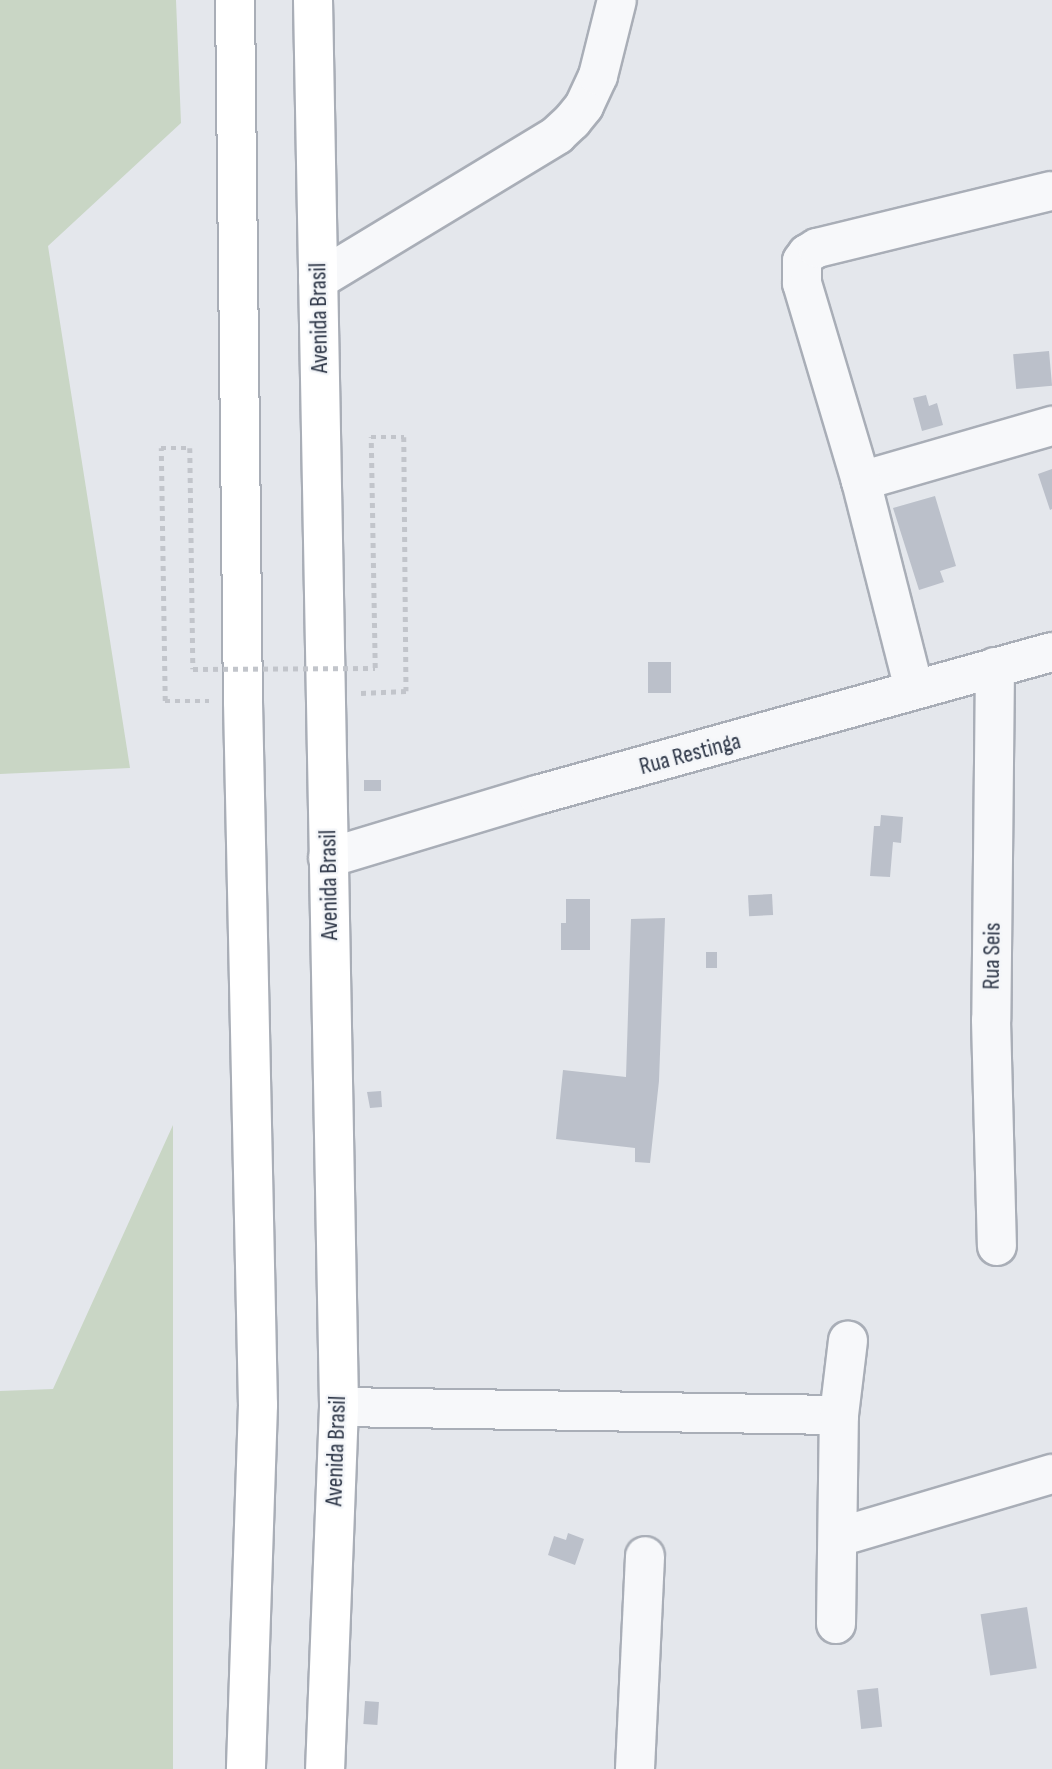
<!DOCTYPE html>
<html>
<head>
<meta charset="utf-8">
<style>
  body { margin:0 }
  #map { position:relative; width:1052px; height:1769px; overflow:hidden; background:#e4e7ec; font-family:"Sofia Sans Condensed",sans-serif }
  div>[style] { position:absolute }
  .green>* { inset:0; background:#c9d6c5 }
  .building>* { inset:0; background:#bbc0ca; transform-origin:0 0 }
  .path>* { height:4.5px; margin-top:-2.25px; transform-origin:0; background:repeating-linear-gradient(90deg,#c2c5cb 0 5px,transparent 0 10px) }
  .roads { filter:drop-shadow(2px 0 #a9aeb7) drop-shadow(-2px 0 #a9aeb7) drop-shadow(0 2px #a9aeb7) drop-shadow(0 -2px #a9aeb7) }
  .minor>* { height:38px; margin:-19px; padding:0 19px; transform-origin:19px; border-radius:19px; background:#f7f8fa }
  .highway>* { height:38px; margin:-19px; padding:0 19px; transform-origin:19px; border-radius:19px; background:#fff }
  .path-bridge>* { height:4.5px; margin-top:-2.25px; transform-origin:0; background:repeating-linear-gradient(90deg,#c2c5cb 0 5px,transparent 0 10px) }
  span { translate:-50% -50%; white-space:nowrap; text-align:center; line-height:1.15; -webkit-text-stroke:5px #f4f6f9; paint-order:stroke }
  .street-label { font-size:24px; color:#2b3445 }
</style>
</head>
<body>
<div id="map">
  <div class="green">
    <i style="clip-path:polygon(0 0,176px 0,181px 123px,48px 246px,130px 768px,0 774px)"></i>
    <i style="clip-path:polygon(173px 1125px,173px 1769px,0 1769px,0 1391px,53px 1389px)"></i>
  </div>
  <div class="building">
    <i style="left:1049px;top:351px;width:35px;height:36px;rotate:85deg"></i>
    <i style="clip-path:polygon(926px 395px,929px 406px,937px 403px,943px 425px,922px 431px,913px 398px)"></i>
    <i style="clip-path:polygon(1052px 469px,1052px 509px,1050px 510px,1038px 474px)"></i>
    <i style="clip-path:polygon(935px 496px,956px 566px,940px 571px,944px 582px,919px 590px,893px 508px)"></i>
    <i style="left:648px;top:662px;width:23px;height:31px"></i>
    <i style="left:364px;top:780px;width:17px;height:11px"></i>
    <i style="clip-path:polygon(881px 815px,903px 817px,901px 843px,893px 842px,890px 877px,870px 876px,874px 826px,880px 826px)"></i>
    <i style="left:772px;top:894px;width:21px;height:24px;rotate:87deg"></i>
    <i style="clip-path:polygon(566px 899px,590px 899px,590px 950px,561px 950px,561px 923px,566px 923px)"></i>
    <i style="clip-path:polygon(665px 918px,659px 1081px,650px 1163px,635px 1162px,635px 1148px,556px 1139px,563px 1070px,626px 1077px,631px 919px)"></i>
    <i style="left:706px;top:952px;width:11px;height:16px"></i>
    <i style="clip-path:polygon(381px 1091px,382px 1107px,370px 1108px,367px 1092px)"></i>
    <i style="clip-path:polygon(568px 1533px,584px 1539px,575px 1565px,548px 1555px,554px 1536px,566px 1540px)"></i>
    <i style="left:1027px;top:1607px;width:62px;height:47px;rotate:81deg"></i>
    <i style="left:878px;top:1688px;width:39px;height:21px;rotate:84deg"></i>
    <i style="left:365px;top:1701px;width:14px;height:23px;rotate:4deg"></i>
  </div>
  <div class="path">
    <i style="left:361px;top:693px;width:45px;rotate:-2.5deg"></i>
    <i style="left:165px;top:701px;width:44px"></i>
  </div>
  <div class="roads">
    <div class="minor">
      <i style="left:318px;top:280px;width:280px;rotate:-31.2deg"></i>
      <i style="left:557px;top:135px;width:21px;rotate:-43deg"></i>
      <i style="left:572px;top:121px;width:19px;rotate:-51deg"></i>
      <i style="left:584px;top:106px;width:33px;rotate:-65deg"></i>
      <i style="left:598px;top:76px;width:78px;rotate:-76deg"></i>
      <i style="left:861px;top:481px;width:199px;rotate:-16.1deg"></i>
      <i style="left:995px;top:667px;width:353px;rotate:90.6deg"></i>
      <i style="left:991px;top:1020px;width:226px;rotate:88.5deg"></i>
      <i style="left:914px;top:689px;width:215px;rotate:-104.3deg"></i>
      <i style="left:861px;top:481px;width:207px;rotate:-106.6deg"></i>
      <i style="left:802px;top:283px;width:22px;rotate:-90deg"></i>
      <i style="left:802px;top:261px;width:9px;rotate:-54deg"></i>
      <i style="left:807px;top:254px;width:12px;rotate:-31deg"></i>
      <i style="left:817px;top:248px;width:240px;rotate:-13.7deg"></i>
      <i style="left:328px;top:858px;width:218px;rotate:-16.8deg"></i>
      <i style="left:537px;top:795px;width:534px;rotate:-15.52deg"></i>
      <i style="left:339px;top:1407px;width:500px;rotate:0.92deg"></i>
      <i style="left:839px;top:1537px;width:222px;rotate:-16.5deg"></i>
      <i style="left:836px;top:1624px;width:209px;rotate:-89.2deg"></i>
      <i style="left:839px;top:1415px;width:75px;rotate:-83.1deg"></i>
      <i style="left:635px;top:1769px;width:213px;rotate:-87.3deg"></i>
    </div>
    <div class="highway">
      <i style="left:235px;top:0;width:702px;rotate:89.35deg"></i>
      <i style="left:243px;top:702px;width:703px;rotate:88.78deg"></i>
      <i style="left:258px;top:1405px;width:364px;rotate:91.9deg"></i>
      <i style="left:313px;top:0;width:1407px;rotate:88.94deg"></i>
      <i style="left:339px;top:1407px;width:362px;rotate:92.2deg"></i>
    </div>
  </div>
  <div class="path-bridge">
    <i style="left:165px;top:701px;width:253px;rotate:-90.9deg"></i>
    <i style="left:161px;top:448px;width:29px"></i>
    <i style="left:190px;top:448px;width:221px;rotate:89.2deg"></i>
    <i style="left:193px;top:669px;width:182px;rotate:-0.3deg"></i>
    <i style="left:375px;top:668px;width:231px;rotate:-91deg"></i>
    <i style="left:371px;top:437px;width:33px"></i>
    <i style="left:404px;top:437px;width:254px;rotate:89.5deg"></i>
  </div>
  <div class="street-label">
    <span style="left:319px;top:318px;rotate:-91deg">Avenida Brasil</span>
    <span style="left:690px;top:754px;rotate:-15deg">Rua Restinga</span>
    <span style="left:329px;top:885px;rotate:-91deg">Avenida Brasil</span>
    <span style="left:992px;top:956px;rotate:-89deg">Rua Seis</span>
    <span style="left:336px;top:1451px;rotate:-88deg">Avenida Brasil</span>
  </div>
</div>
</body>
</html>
